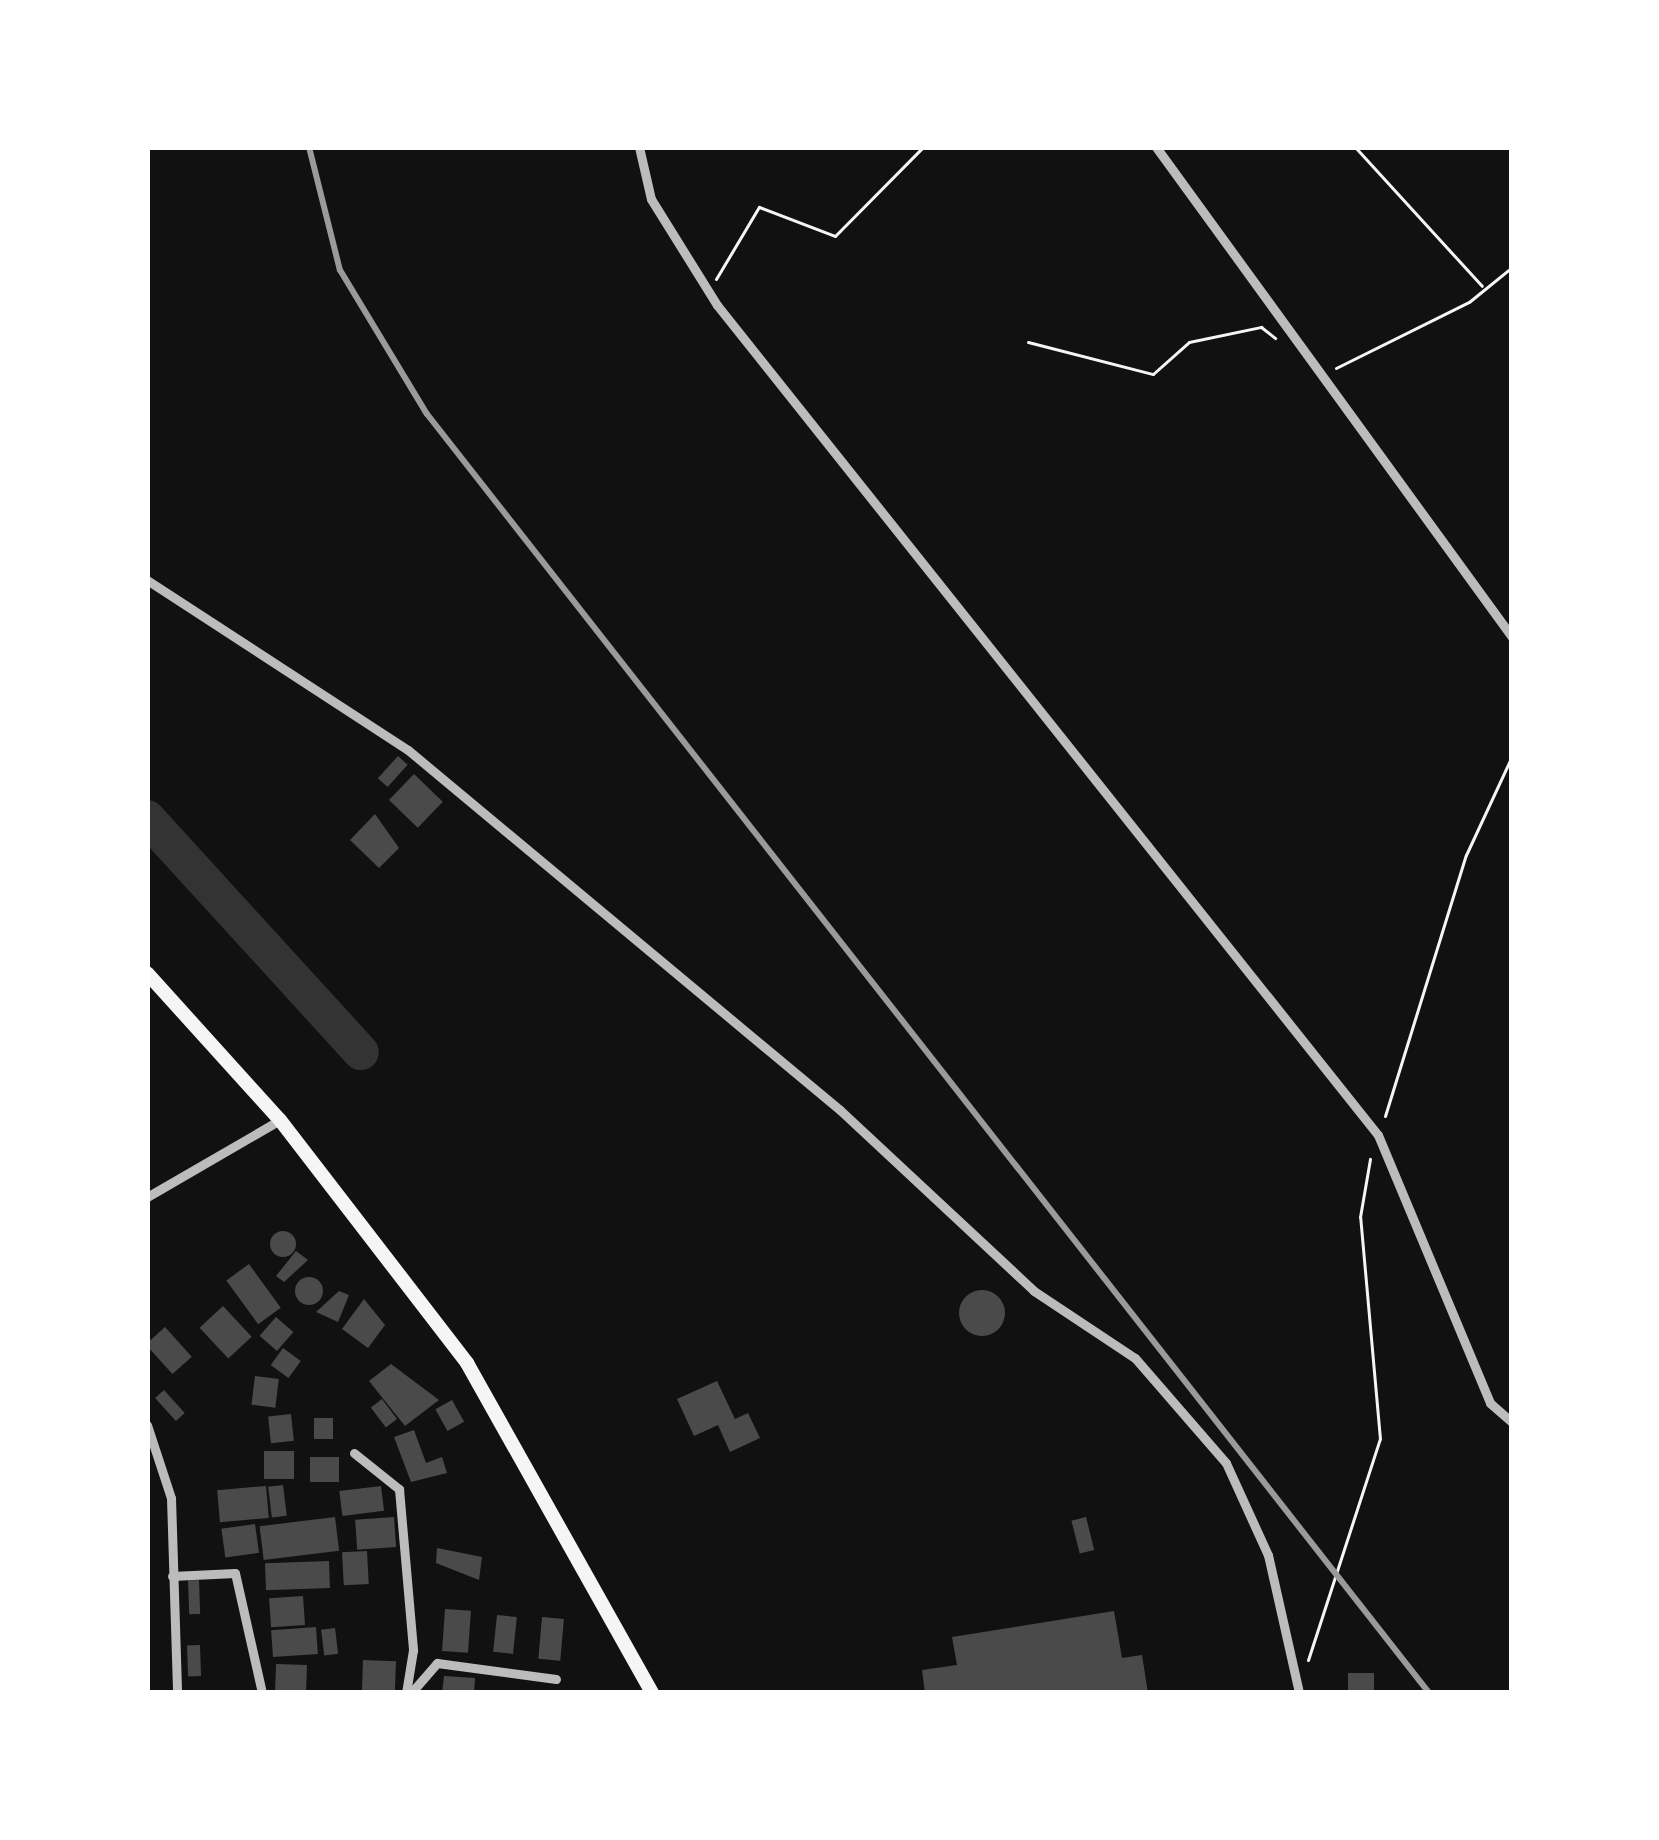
<!DOCTYPE html>
<html>
<head>
<meta charset="utf-8">
<style>
  body { margin:0 }
  #map { position:relative; width:1659px; height:1840px; overflow:hidden; background:#111; font-family:Bitter,serif }
  div>[style] { position:absolute }
  .river>* { height:36px; margin:-18px; padding:0 18px; transform-origin:18px; border-radius:18px; background:#333 }
  .building>* { inset:0; background:#4a4a4a; transform-origin:0 0 }
  .round { border-radius:50% }
  .path>* { height:3px; margin:-1.5px; padding:0 1.5px; transform-origin:1.5px; border-radius:1.5px; background:#f5f5f5 }
  .minor>* { height:9px; margin:-4.5px; padding:0 4.5px; transform-origin:4.5px; border-radius:4.5px; background:#bcbcbc }
  .primary>* { height:14px; margin:-7px; padding:0 7px; transform-origin:7px; border-radius:7px; background:#f5f5f5 }
  .rail>* { height:6px; margin:-3px; padding:0 3px; transform-origin:3px; border-radius:3px; background:#9a9a9a }
  span { translate:-50% -50%; white-space:nowrap; text-align:center; line-height:1.15; -webkit-text-stroke:9px #fff; paint-order:stroke }
  .frame { position:absolute; inset:0; border:150px solid #fff; pointer-events:none }
</style>
</head>
<body>
<div id="map">
  <div class="river">
    <i style="left:147px;top:818px;width:317px;rotate:47.6deg"></i>
  </div>
  <div class="building">
    <i style="left:398px;top:756px;width:13px;height:30px;rotate:42deg"></i>
    <i style="left:414px;top:774px;width:40px;height:36px;rotate:44deg"></i>
    <i style="clip-path:polygon(375px 814px,399px 848px,379px 868px,350px 840px)"></i>
    <i class="round" style="left:270px;top:1231px;width:26px;height:26px"></i>
    <i style="clip-path:polygon(296px 1251px,308px 1260px,284px 1282px,276px 1276px)"></i>
    <i style="left:249px;top:1264px;width:54px;height:28px;rotate:54deg"></i>
    <i class="round" style="left:295px;top:1277px;width:28px;height:28px"></i>
    <i class="round" style="left:959px;top:1290px;width:46px;height:46px"></i>
    <i style="clip-path:polygon(339px 1291px,349px 1295px,338px 1322px,316px 1312px)"></i>
    <i style="clip-path:polygon(364px 1299px,385px 1325px,368px 1348px,342px 1329px)"></i>
    <i style="left:223px;top:1306px;width:42px;height:32px;rotate:47deg"></i>
    <i style="left:276px;top:1317px;width:23px;height:25px;rotate:41deg"></i>
    <i style="left:165px;top:1327px;width:40px;height:26px;rotate:48deg"></i>
    <i style="left:283px;top:1348px;width:22px;height:21px;rotate:36deg"></i>
    <i style="clip-path:polygon(391px 1364px,439px 1400px,405px 1426px,369px 1381px)"></i>
    <i style="left:255px;top:1376px;width:24px;height:29px;rotate:7deg"></i>
    <i style="clip-path:polygon(717px 1381px,735px 1419px,748px 1413px,760px 1438px,730px 1452px,718px 1425px,694px 1436px,677px 1399px)"></i>
    <i style="left:164px;top:1390px;width:31px;height:12px;rotate:48deg"></i>
    <i style="left:382px;top:1399px;width:25px;height:14px;rotate:53deg"></i>
    <i style="left:452px;top:1400px;width:25px;height:19px;rotate:61deg"></i>
    <i style="left:291px;top:1414px;width:27px;height:23px;rotate:84deg"></i>
    <i style="left:314px;top:1418px;width:19px;height:21px"></i>
    <i style="clip-path:polygon(414px 1430px,426px 1463px,442px 1457px,447px 1473px,411px 1482px,394px 1437px)"></i>
    <i style="left:294px;top:1451px;width:28px;height:30px;rotate:90deg"></i>
    <i style="left:310px;top:1457px;width:29px;height:25px"></i>
    <i style="left:283px;top:1485px;width:31px;height:15px;rotate:83deg"></i>
    <i style="left:266px;top:1486px;width:32px;height:49px;rotate:85deg"></i>
    <i style="left:381px;top:1486px;width:25px;height:42px;rotate:83deg"></i>
    <i style="left:335px;top:1517px;width:34px;height:76px;rotate:83deg"></i>
    <i style="left:394px;top:1517px;width:30px;height:39px;rotate:86deg"></i>
    <i style="left:1086px;top:1517px;width:34px;height:15px;rotate:76deg"></i>
    <i style="left:255px;top:1524px;width:29px;height:34px;rotate:82deg"></i>
    <i style="clip-path:polygon(437px 1548px,482px 1557px,479px 1580px,436px 1563px)"></i>
    <i style="left:367px;top:1551px;width:33px;height:25px;rotate:87deg"></i>
    <i style="left:329px;top:1561px;width:27px;height:64px;rotate:88deg"></i>
    <i style="left:199px;top:1580px;width:34px;height:11px;rotate:88deg"></i>
    <i style="left:303px;top:1596px;width:29px;height:34px;rotate:86deg"></i>
    <i style="left:445px;top:1609px;width:26px;height:42px;rotate:4deg"></i>
    <i style="clip-path:polygon(1114px 1611px,1122px 1658px,1142px 1655px,1148px 1693px,925px 1693px,922px 1670px,957px 1665px,952px 1637px)"></i>
    <i style="left:497px;top:1615px;width:20px;height:37px;rotate:6deg"></i>
    <i style="left:542px;top:1617px;width:22px;height:42px;rotate:5deg"></i>
    <i style="left:316px;top:1627px;width:27px;height:45px;rotate:86deg"></i>
    <i style="left:335px;top:1628px;width:26px;height:14px;rotate:83deg"></i>
    <i style="left:200px;top:1645px;width:31px;height:13px;rotate:88deg"></i>
    <i style="left:363px;top:1660px;width:33px;height:33px;rotate:2deg"></i>
    <i style="left:276px;top:1664px;width:31px;height:29px;rotate:2deg"></i>
    <i style="left:1348px;top:1673px;width:26px;height:20px"></i>
    <i style="clip-path:polygon(444px 1676px,475px 1678px,474px 1693px,442px 1693px)"></i>
  </div>
  <div class="path">
    <i style="left:1355px;top:147px;width:188px;rotate:47.6deg"></i>
    <i style="left:716px;top:279px;width:84px;rotate:-59.2deg"></i>
    <i style="left:759px;top:207px;width:81px;rotate:20.9deg"></i>
    <i style="left:835px;top:236px;width:125px;rotate:-45.3deg"></i>
    <i style="left:1028px;top:342px;width:129px;rotate:14.4deg"></i>
    <i style="left:1153px;top:374px;width:48px;rotate:-41.6deg"></i>
    <i style="left:1189px;top:342px;width:74px;rotate:-11.8deg"></i>
    <i style="left:1261px;top:327px;width:18px;rotate:38deg"></i>
    <i style="left:1336px;top:368px;width:148px;rotate:-26.4deg"></i>
    <i style="left:1469px;top:302px;width:55px;rotate:-39.1deg"></i>
    <i style="left:1385px;top:1116px;width:273px;rotate:-72.8deg"></i>
    <i style="left:1466px;top:855px;width:109px;rotate:-65.1deg"></i>
    <i style="left:1308px;top:1660px;width:232px;rotate:-72deg"></i>
    <i style="left:1380px;top:1439px;width:223px;rotate:-95.1deg"></i>
    <i style="left:1360px;top:1217px;width:59px;rotate:-80.2deg"></i>
  </div>
  <div class="minor">
    <i style="left:639px;top:147px;width:53px;rotate:77deg"></i>
    <i style="left:651px;top:199px;width:125px;rotate:58.1deg"></i>
    <i style="left:717px;top:305px;width:1061px;rotate:51.47deg"></i>
    <i style="left:1378px;top:1135px;width:290px;rotate:67.3deg"></i>
    <i style="left:1490px;top:1403px;width:29px;rotate:41deg"></i>
    <i style="left:1156px;top:147px;width:606px;rotate:54deg"></i>
    <i style="left:147px;top:580px;width:311px;rotate:33.1deg"></i>
    <i style="left:408px;top:750px;width:562px;rotate:39.81deg"></i>
    <i style="left:840px;top:1110px;width:265px;rotate:43deg"></i>
    <i style="left:1034px;top:1291px;width:121px;rotate:33.6deg"></i>
    <i style="left:1135px;top:1358px;width:139px;rotate:49.1deg"></i>
    <i style="left:1226px;top:1463px;width:101px;rotate:65.5deg"></i>
    <i style="left:1268px;top:1555px;width:141px;rotate:77.3deg"></i>
    <i style="left:147px;top:1197px;width:154px;rotate:-30.1deg"></i>
    <i style="left:147px;top:1425px;width:77px;rotate:71.8deg"></i>
    <i style="left:171px;top:1498px;width:195px;rotate:88.2deg"></i>
    <i style="left:354px;top:1453px;width:58px;rotate:38.7deg"></i>
    <i style="left:399px;top:1489px;width:162px;rotate:85deg"></i>
    <i style="left:413px;top:1650px;width:44px;rotate:99.2deg"></i>
    <i style="left:172px;top:1576px;width:63px;rotate:-2.7deg"></i>
    <i style="left:235px;top:1573px;width:123px;rotate:77.3deg"></i>
    <i style="left:411px;top:1693px;width:40px;rotate:-49deg"></i>
    <i style="left:437px;top:1663px;width:120px;rotate:7.7deg"></i>
  </div>
  <div class="primary">
    <i style="left:147px;top:973px;width:198px;rotate:47.9deg"></i>
    <i style="left:280px;top:1120px;width:307px;rotate:52.4deg"></i>
    <i style="left:467px;top:1363px;width:378px;rotate:60.7deg"></i>
  </div>
  <div class="rail">
    <i style="left:309px;top:147px;width:127px;rotate:75.9deg"></i>
    <i style="left:340px;top:270px;width:168px;rotate:58.9deg"></i>
    <i style="left:427px;top:414px;width:1625px;rotate:51.92deg"></i>
  </div>
  <div class="frame"></div>
</div>
</body>
</html>
